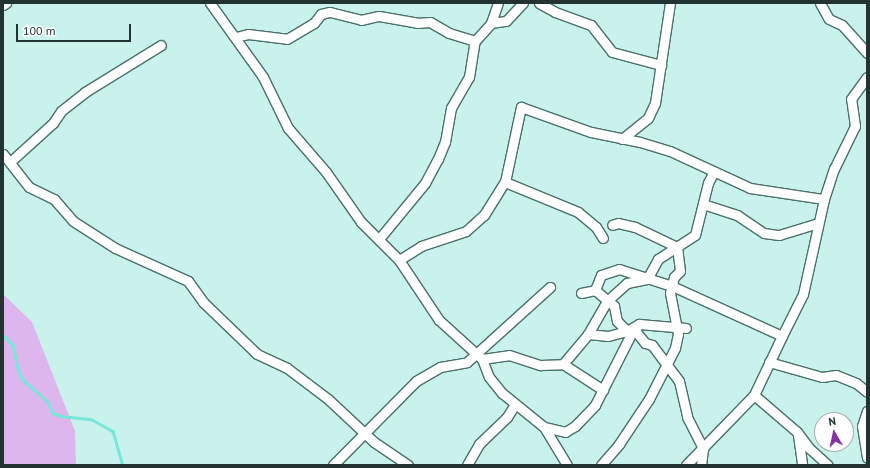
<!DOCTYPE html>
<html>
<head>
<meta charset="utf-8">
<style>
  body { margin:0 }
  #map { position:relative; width:870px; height:468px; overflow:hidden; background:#c8f2eb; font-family:"PT Sans",sans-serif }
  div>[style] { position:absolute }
  .green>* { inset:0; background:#ddb6ee }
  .stream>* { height:2.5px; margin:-1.25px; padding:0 1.25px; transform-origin:1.25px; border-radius:1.25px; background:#78e7da }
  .roads { filter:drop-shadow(1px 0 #4a706b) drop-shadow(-1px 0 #4a706b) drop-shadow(0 1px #4a706b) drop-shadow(0 -1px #4a706b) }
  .minor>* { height:9px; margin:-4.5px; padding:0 4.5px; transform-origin:4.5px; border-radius:4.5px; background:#fff }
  span { translate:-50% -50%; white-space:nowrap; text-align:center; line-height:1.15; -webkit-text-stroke:4px #fff; paint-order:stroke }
  .frame { position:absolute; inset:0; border:4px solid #233331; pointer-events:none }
  .north { position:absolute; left:814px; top:412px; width:40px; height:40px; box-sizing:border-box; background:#fff; border:1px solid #a7adad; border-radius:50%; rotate:351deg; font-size:11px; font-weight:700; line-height:16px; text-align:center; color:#233331 }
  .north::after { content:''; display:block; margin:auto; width:14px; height:18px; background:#8634a4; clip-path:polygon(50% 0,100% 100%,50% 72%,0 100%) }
  .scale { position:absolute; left:16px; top:24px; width:115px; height:18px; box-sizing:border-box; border:2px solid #233331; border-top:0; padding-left:5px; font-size:12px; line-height:14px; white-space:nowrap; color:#233331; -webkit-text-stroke:3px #fff; paint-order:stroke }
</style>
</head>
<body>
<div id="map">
  <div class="green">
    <i style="clip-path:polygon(3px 294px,32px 322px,75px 431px,76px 465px,3px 465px)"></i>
  </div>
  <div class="stream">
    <i style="left:3px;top:335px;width:14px;rotate:45deg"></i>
    <i style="left:13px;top:345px;width:25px;rotate:78deg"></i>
    <i style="left:18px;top:369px;width:12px;rotate:66deg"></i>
    <i style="left:23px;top:380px;width:33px;rotate:41deg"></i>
    <i style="left:48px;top:402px;width:12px;rotate:66deg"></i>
    <i style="left:53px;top:413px;width:9px;rotate:21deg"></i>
    <i style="left:61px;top:416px;width:30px;rotate:6deg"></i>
    <i style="left:91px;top:419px;width:25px;rotate:29deg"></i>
    <i style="left:113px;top:431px;width:35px;rotate:74deg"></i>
  </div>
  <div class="roads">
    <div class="minor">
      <i style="left:210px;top:3px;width:91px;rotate:54.4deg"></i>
      <i style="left:263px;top:77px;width:57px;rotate:63.9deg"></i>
      <i style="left:288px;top:128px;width:58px;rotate:49.2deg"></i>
      <i style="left:326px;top:172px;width:61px;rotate:55deg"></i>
      <i style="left:361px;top:222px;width:54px;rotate:45deg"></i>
      <i style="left:399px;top:260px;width:72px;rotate:56.3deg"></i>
      <i style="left:439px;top:320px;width:58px;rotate:42.2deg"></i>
      <i style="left:482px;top:359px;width:19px;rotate:69deg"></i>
      <i style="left:489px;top:377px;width:21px;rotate:51deg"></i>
      <i style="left:502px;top:393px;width:54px;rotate:39deg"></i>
      <i style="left:544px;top:427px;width:44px;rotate:58.8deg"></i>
      <i style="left:539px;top:3px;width:18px;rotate:29deg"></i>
      <i style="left:555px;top:12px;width:38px;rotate:20deg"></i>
      <i style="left:591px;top:25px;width:34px;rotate:52deg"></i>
      <i style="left:612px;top:52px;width:51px;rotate:14.9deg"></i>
      <i style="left:820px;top:3px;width:18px;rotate:61deg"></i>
      <i style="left:829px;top:19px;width:14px;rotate:25deg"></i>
      <i style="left:842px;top:25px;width:38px;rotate:48deg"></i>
      <i style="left:3px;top:5px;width:4px;rotate:-34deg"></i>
      <i style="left:491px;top:23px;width:15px;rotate:-8deg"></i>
      <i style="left:506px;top:21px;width:25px;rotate:-47deg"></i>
      <i style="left:236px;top:37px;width:12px;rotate:-14deg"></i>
      <i style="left:248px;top:34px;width:39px;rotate:7deg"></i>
      <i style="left:287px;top:39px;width:31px;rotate:-31deg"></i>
      <i style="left:314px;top:23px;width:11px;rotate:-52deg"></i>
      <i style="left:321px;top:14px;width:9px;rotate:-13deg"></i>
      <i style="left:330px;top:12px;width:32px;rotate:14deg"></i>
      <i style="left:361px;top:20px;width:18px;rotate:-13deg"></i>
      <i style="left:379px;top:16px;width:39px;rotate:10deg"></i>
      <i style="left:417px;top:23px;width:13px;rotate:-4deg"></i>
      <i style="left:430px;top:22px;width:22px;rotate:30deg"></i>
      <i style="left:449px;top:33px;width:27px;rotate:17deg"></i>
      <i style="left:622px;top:139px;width:33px;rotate:-39deg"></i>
      <i style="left:648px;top:118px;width:17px;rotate:-65deg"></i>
      <i style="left:655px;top:103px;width:101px;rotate:-81.5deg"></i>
      <i style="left:3px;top:154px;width:42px;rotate:51.8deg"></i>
      <i style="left:29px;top:187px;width:28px;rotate:26deg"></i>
      <i style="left:54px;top:199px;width:29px;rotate:49deg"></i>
      <i style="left:73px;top:221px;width:50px;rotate:32.7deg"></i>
      <i style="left:115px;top:248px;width:80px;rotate:24.3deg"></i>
      <i style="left:188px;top:281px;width:26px;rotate:54deg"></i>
      <i style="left:203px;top:302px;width:75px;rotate:43.9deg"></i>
      <i style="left:257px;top:354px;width:33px;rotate:25deg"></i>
      <i style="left:287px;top:368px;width:51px;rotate:37.1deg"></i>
      <i style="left:328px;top:399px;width:63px;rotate:43.1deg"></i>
      <i style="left:374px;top:442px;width:41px;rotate:34.1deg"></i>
      <i style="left:10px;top:162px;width:58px;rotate:-42.2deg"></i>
      <i style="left:53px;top:123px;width:14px;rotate:-56deg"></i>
      <i style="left:61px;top:111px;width:31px;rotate:-38deg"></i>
      <i style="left:85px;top:92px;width:89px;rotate:-31.7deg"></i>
      <i style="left:505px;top:182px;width:79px;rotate:22.3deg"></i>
      <i style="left:578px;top:212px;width:23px;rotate:40deg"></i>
      <i style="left:596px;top:227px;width:13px;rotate:58deg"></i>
      <i style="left:703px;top:204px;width:36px;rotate:18deg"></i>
      <i style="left:737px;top:215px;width:32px;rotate:34deg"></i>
      <i style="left:764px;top:233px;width:15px;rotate:8deg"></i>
      <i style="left:779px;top:235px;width:41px;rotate:-17.1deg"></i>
      <i style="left:379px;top:239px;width:72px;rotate:-50.6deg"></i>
      <i style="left:425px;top:183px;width:27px;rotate:-62deg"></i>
      <i style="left:438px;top:159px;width:18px;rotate:-68deg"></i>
      <i style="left:445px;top:142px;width:35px;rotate:-80deg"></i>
      <i style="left:451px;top:108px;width:36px;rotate:-60deg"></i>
      <i style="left:469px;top:77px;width:36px;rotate:-81deg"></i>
      <i style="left:475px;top:41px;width:24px;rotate:-48deg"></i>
      <i style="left:491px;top:23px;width:21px;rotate:-71deg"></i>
      <i style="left:399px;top:260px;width:26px;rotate:-32deg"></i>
      <i style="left:421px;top:246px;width:47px;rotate:-18.4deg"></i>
      <i style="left:466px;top:231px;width:24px;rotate:-42deg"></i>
      <i style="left:484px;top:215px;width:39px;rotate:-58deg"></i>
      <i style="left:505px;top:182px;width:77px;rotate:-78deg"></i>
      <i style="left:521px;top:107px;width:74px;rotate:19.7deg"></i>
      <i style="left:591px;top:132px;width:50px;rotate:11.5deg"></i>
      <i style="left:640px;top:142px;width:31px;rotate:17deg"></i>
      <i style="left:670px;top:151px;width:88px;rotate:24.8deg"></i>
      <i style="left:750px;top:188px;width:75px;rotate:8.5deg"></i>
      <i style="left:595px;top:290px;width:16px;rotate:-68deg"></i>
      <i style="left:601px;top:275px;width:19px;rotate:-18deg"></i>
      <i style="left:619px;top:269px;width:56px;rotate:17.8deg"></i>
      <i style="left:672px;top:286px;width:121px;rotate:24.4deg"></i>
      <i style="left:782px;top:336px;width:65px;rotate:115.4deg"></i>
      <i style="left:754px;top:395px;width:57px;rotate:40.7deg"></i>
      <i style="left:797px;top:432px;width:20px;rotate:53deg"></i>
      <i style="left:809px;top:448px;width:25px;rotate:42deg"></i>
      <i style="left:581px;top:293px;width:14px;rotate:-12deg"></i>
      <i style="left:595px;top:290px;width:25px;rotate:40deg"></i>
      <i style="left:614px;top:306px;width:15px;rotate:79deg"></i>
      <i style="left:617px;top:321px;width:14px;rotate:45deg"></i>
      <i style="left:627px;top:331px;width:10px;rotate:11deg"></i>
      <i style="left:637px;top:333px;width:13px;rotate:51deg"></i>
      <i style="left:645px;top:343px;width:7px;rotate:16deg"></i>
      <i style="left:652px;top:345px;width:45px;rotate:53.1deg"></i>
      <i style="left:679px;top:381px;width:37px;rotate:77deg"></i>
      <i style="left:687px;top:417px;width:36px;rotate:63deg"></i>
      <i style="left:703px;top:449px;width:16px;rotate:97deg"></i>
      <i style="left:588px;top:334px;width:20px;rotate:6deg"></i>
      <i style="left:608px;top:336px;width:20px;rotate:-15deg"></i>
      <i style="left:627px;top:331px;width:14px;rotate:-30deg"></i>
      <i style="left:639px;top:324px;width:47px;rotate:4.9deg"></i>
      <i style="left:782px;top:336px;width:47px;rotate:-63.4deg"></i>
      <i style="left:803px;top:294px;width:97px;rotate:-77.5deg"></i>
      <i style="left:824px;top:199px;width:32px;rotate:-72deg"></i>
      <i style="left:834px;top:169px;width:48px;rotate:-64deg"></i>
      <i style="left:855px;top:126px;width:27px;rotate:-98deg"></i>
      <i style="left:851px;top:99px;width:27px;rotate:-54deg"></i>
      <i style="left:482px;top:359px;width:27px;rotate:-8deg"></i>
      <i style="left:509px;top:355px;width:33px;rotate:18deg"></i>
      <i style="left:540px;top:365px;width:23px;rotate:-2deg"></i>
      <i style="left:563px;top:364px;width:39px;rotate:-50deg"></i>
      <i style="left:588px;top:334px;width:38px;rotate:-60deg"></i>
      <i style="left:607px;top:301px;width:27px;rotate:-42deg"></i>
      <i style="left:627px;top:283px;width:20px;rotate:-11deg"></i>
      <i style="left:647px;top:279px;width:23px;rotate:-61deg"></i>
      <i style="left:658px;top:259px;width:44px;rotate:-33deg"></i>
      <i style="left:695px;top:235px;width:54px;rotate:-76deg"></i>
      <i style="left:708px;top:183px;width:13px;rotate:-63deg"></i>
      <i style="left:769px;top:362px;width:55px;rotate:15.8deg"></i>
      <i style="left:822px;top:377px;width:14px;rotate:-8deg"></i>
      <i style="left:836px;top:375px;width:22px;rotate:22deg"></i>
      <i style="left:856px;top:383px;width:14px;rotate:39deg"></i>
      <i style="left:563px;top:364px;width:48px;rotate:33deg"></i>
      <i style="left:867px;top:411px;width:16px;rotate:108deg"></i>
      <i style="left:862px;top:426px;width:32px;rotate:81deg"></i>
      <i style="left:544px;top:427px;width:22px;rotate:13deg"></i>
      <i style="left:565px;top:432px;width:12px;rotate:-31deg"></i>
      <i style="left:575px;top:426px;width:29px;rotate:-46deg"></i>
      <i style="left:595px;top:405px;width:82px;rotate:-63.1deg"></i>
      <i style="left:632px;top:332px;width:11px;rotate:-49deg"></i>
      <i style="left:798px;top:435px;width:30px;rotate:82deg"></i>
      <i style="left:333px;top:465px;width:118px;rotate:-45.3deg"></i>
      <i style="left:416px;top:381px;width:28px;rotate:-30deg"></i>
      <i style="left:440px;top:367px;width:27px;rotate:-10deg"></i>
      <i style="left:467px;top:362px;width:112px;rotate:-42.1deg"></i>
      <i style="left:467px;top:465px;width:24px;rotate:-60deg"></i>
      <i style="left:479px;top:444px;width:39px;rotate:-44deg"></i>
      <i style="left:507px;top:417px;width:15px;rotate:-58deg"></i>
      <i style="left:601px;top:465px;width:28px;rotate:-49deg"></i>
      <i style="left:619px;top:444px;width:54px;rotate:-56.3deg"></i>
      <i style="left:649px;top:399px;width:57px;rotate:-63deg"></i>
      <i style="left:675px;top:348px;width:14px;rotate:-78deg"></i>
      <i style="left:678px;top:334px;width:42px;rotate:-101deg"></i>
      <i style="left:670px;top:293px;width:16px;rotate:-76deg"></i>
      <i style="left:674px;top:277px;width:8px;rotate:-45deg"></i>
      <i style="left:680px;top:271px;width:24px;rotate:-97deg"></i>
      <i style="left:677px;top:247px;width:47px;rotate:-154.5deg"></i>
      <i style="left:635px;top:227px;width:17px;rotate:-167deg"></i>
      <i style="left:618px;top:223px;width:6px;rotate:162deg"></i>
      <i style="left:686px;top:465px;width:98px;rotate:-45.8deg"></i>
    </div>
  </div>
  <div class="frame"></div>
  <div class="north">N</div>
  <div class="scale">100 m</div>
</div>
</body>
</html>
